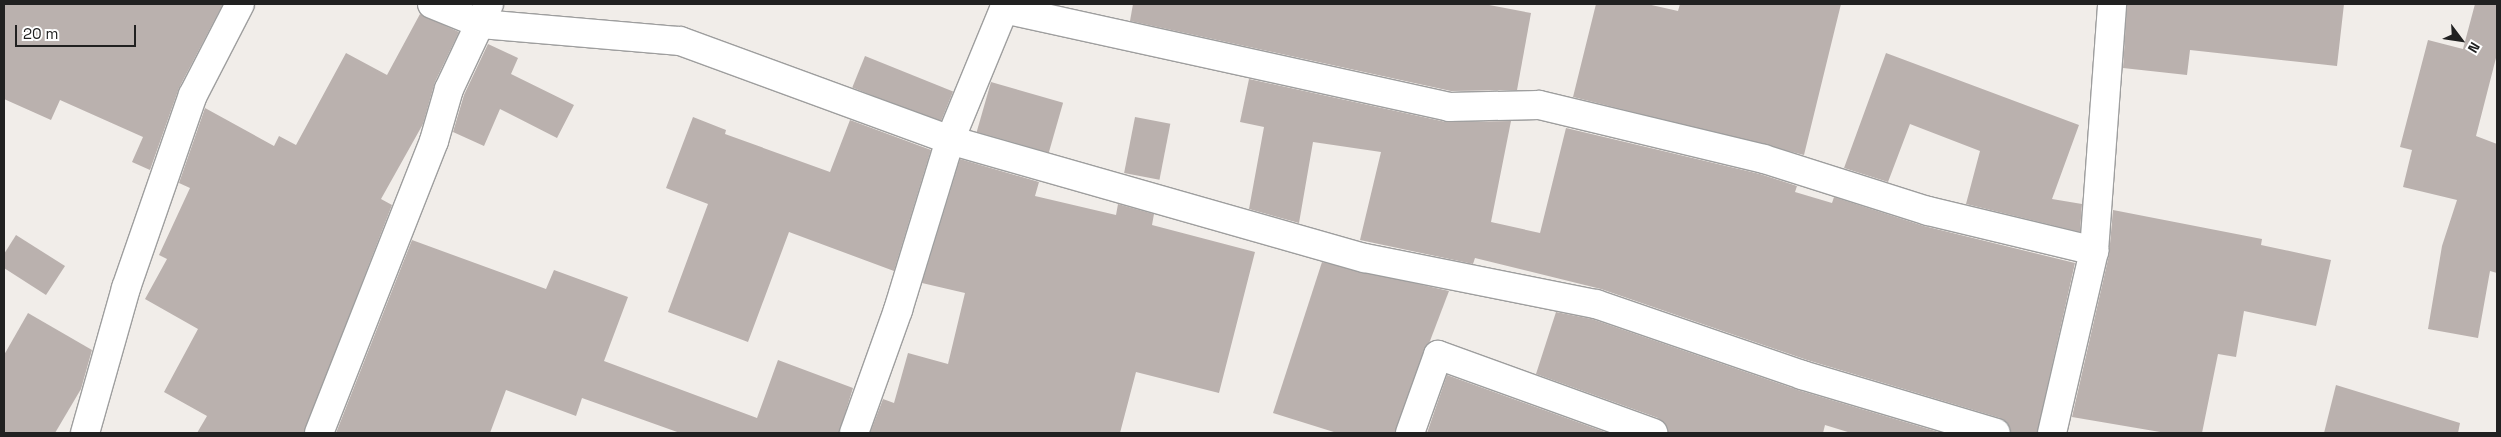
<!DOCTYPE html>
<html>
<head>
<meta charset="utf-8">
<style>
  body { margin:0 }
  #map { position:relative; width:2501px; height:437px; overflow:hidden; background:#f1ede9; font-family:"Space Grotesk",sans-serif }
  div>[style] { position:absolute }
  .building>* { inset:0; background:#bab1ae; transform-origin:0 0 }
  .roads { filter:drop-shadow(1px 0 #9e9e9e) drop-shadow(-1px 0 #9e9e9e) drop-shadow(0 1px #9e9e9e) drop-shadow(0 -1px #9e9e9e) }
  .minor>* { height:28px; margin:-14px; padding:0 14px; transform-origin:14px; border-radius:14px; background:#fff }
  span { translate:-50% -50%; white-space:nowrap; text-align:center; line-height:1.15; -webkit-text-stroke:5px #fff; paint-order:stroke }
  .frame { position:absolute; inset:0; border:5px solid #212121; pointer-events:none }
  .north { position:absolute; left:2436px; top:15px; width:50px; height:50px; -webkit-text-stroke:4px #fff; paint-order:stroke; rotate:121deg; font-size:14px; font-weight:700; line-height:20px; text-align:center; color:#212121 }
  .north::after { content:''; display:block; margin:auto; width:18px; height:22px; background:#212121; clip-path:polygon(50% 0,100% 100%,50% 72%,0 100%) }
  .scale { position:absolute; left:15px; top:25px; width:121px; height:22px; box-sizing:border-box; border:2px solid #212121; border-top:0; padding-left:6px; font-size:15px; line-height:18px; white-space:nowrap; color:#212121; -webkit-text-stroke:4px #fff; paint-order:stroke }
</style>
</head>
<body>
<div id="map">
  <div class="building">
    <i style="clip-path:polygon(4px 4px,223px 4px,179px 88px,150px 170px,132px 162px,143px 137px,60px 100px,51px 120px,4px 99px)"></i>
    <i style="clip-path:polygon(1133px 4px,1484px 4px,1531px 13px,1517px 90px,1451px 91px,1130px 21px)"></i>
    <i style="clip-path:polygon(1596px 4px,1647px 4px,1678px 11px,1680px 4px,1841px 4px,1804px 155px,1573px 97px)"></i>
    <i style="clip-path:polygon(2127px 4px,2344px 4px,2337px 66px,2190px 50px,2187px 75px,2123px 68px)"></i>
    <i style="clip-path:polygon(2475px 4px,2497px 4px,2497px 54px,2476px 136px,2497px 144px,2497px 273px,2490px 271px,2478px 338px,2428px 329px,2442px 246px,2457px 200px,2403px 187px,2412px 150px,2400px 147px,2428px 40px,2463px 49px)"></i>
    <i style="clip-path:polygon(420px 14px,459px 32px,435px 82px,423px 124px,381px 199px,392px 205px,304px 433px,197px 433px,207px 416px,164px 392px,198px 329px,145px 299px,167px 259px,159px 255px,190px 188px,179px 183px,205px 108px,274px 146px,279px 136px,296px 145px,346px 53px,387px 75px)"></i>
    <i style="clip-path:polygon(488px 44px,518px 58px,511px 74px,574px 105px,557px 138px,500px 109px,484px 146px,453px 132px,464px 95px)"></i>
    <i style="clip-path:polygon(1886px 53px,2079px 125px,2052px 199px,2082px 204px,2080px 232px,1966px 204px,1980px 151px,1910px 124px,1888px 182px,1844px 168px)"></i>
    <i style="left:865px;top:56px;width:95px;height:34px;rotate:22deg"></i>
    <i style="clip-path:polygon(1249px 79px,1446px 122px,1511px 121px,1491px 222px,1540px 233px,1566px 128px,1760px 174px,1797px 186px,1795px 192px,1832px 203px,1834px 197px,1924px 226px,2075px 263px,2037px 433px,2011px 433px,2000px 418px,1807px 360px,1601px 289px,1475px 258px,1473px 264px,1360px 240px,1381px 152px,1313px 142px,1299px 223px,1249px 209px,1264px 127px,1240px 122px)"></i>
    <i style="left:991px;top:82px;width:75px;height:52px;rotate:16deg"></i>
    <i style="clip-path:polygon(693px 117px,726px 130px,725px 134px,830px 172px,850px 120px,931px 150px,894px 271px,789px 232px,748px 342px,668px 312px,708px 204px,666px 188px)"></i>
    <i style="left:1135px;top:117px;width:36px;height:57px;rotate:11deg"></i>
    <i style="clip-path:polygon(960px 159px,1039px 182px,1035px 196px,1116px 215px,1118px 204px,1154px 214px,1152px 225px,1255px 252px,1219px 393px,1136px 372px,1120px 433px,870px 433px,883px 399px,894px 403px,908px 353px,948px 364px,965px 293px,922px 283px)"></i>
    <i style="clip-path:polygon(2113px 210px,2262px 239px,2261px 245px,2331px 260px,2316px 326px,2244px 311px,2236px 357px,2218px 354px,2202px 433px,2166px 433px,2072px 417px,2109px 255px)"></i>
    <i style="clip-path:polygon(16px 235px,65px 266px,46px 295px,4px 268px,4px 254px)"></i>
    <i style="clip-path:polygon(412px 240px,546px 289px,554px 270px,628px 297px,604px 361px,757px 418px,778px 360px,853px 388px,839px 433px,680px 433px,582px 398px,576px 416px,506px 390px,490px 433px,336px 433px)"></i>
    <i style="clip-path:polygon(1322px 262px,1449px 291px,1395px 433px,1337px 433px,1273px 413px)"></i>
    <i style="clip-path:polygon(1556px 312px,1592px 319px,1798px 390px,1942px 433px,1851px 433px,1825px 425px,1823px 433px,1668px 433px,1658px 418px,1536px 374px)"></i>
    <i style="clip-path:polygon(28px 313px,92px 350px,81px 389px,55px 433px,4px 433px,4px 355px)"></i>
    <i style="clip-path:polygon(1447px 375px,1608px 433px,1427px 433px)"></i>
    <i style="clip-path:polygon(2336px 385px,2460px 423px,2458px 433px,2324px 433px)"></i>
  </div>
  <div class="roads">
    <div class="minor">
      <i style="left:432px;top:4px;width:53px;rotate:22.2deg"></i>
      <i style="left:481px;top:24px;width:200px;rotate:4.9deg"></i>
      <i style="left:680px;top:41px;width:288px;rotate:20.1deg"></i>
      <i style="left:950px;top:140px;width:431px;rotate:15.9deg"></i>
      <i style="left:1365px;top:258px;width:236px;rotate:11.3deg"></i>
      <i style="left:1596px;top:304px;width:218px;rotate:19deg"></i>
      <i style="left:1802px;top:375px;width:202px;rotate:16.6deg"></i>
      <i style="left:1004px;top:9px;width:456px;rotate:12.4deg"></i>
      <i style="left:1449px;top:107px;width:90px;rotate:-1.3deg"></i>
      <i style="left:1539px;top:105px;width:231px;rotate:13.5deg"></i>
      <i style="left:1764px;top:159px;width:172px;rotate:17.6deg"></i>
      <i style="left:1928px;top:211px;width:171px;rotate:13.5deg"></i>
      <i style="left:85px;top:433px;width:151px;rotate:-74.2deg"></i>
      <i style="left:126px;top:288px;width:204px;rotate:-70.9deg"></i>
      <i style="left:193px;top:95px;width:102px;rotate:-62.7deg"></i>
      <i style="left:319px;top:433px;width:314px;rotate:-68.5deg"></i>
      <i style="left:434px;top:141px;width:54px;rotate:-73.9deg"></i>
      <i style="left:449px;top:89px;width:94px;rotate:-64.8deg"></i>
      <i style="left:854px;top:433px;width:131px;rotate:-70.3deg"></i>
      <i style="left:898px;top:310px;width:178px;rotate:-73deg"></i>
      <i style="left:950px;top:140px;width:147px;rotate:-67.6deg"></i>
      <i style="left:1410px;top:433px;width:83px;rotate:-70.3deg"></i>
      <i style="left:1438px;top:355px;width:229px;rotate:19.9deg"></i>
      <i style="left:2052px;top:433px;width:187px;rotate:-77deg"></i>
      <i style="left:2094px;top:251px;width:248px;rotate:-85.8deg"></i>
    </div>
  </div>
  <div class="frame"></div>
  <div class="north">N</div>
  <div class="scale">20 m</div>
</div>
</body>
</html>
